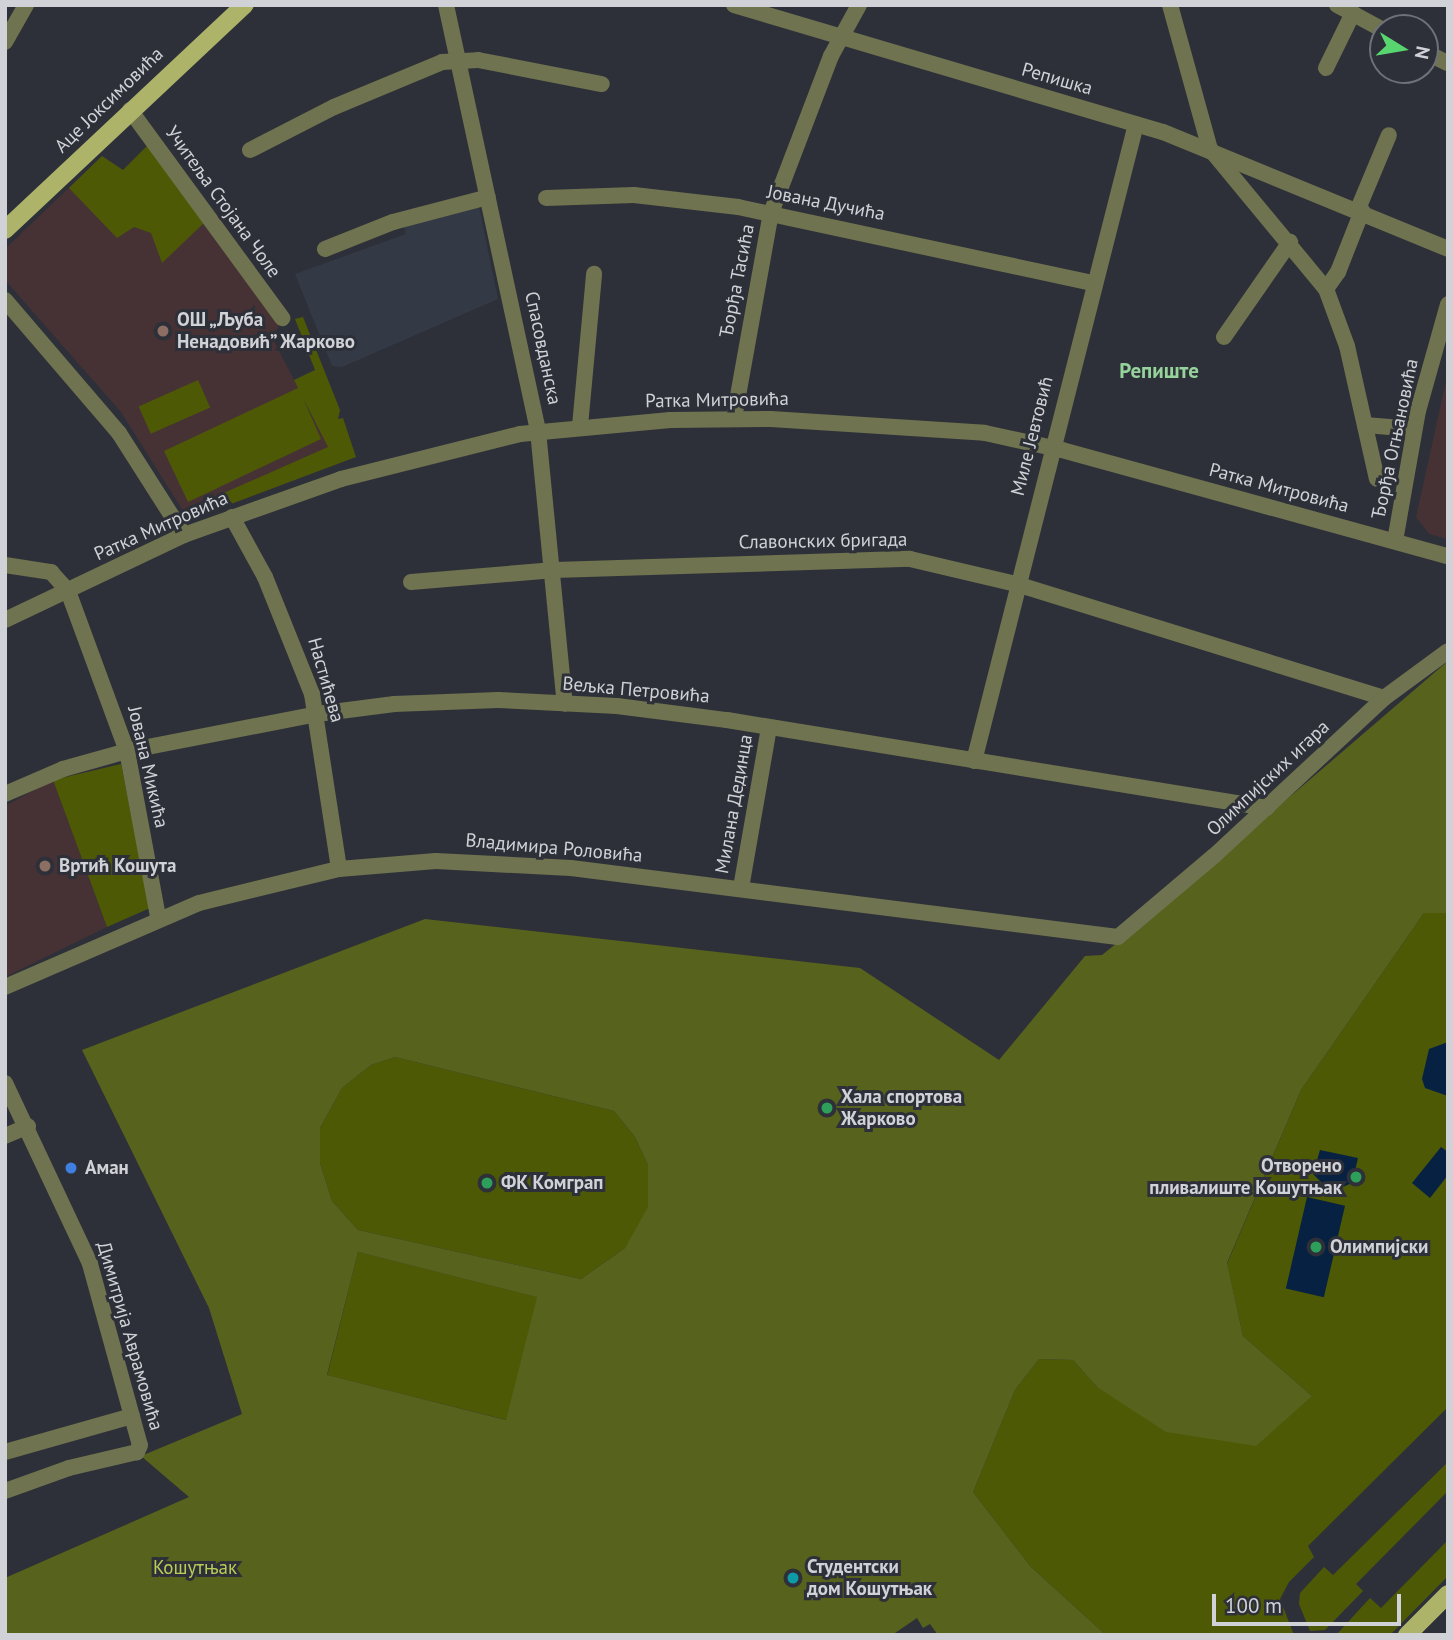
<!DOCTYPE html>
<html>
<head>
<meta charset="utf-8">
<style>
  body { margin:0 }
  #map { position:relative; width:1453px; height:1640px; overflow:hidden; background:#2d3038; font-family:"PT Sans",sans-serif }
  div>[style] { position:absolute }
  .built>* { inset:0; background:#343946 }
  .education>* { inset:0; background:#463234 }
  .green>* { inset:0; background:#4e5906; transform-origin:0 0 }
  .forest>* { inset:0; background:#57621d }
  .water>* { inset:0; background:#072142; transform-origin:0 0 }
  .minor>* { height:16px; margin:-8px; padding:0 8px; transform-origin:8px; border-radius:8px; background:#6f734f }
  .major>* { height:18px; margin:-9px; padding:0 9px; transform-origin:9px; border-radius:9px; background:#adb469 }
  .dots>* { width:19px; height:19px; translate:-50% -50%; box-sizing:border-box; border:4px solid #2d3038; border-radius:50% }
  span { translate:-50% -50%; white-space:nowrap; text-align:center; line-height:1.15; -webkit-text-stroke:6px #2d3038; paint-order:stroke }
  .street-label { font-size:19px; color:#d0d2d7 }
  .poi-label { font-size:19px; color:#d0d2d7; font-weight:700 }
  .left { translate:0 -50%; text-align:left }
  .right { translate:-100% -50%; text-align:right }
  .park-label { font-size:19px; color:#b9cd56 }
  .neighbourhood-label { font-size:21px; color:#95d39b; font-weight:700 }
  .frame { position:absolute; inset:0; border:7px solid #d0d2d7; pointer-events:none }
  .north { position:absolute; left:1369px; top:14px; width:70px; height:70px; box-sizing:border-box; background:#2d3038; border:2px solid #6e7178; border-radius:50%; rotate:101deg; font-size:19px; font-weight:700; line-height:28px; text-align:center; color:#d0d2d7 }
  .north::after { content:''; display:block; margin:auto; width:24px; height:32px; background:#59d56f; clip-path:polygon(50% 0,100% 100%,50% 72%,0 100%) }
  .scale { position:absolute; left:1212px; top:1594px; width:189px; height:32px; box-sizing:border-box; border:4px solid #d0d2d7; border-top:0; padding-left:9px; font-size:21px; line-height:24px; white-space:nowrap; color:#d0d2d7; -webkit-text-stroke:5px #2d3038; paint-order:stroke }
</style>
</head>
<body>
<div id="map">
  <div class="built">
    <i style="clip-path:polygon(479px 207px,498px 299px,342px 367px,332px 366px,295px 274px,406px 234px,404px 227px)"></i>
  </div>
  <div class="education">
    <i style="clip-path:polygon(149px 144px,279px 326px,272px 337px,337px 464px,200px 516px,185px 514px,121px 412px,5px 280px,5px 249px,102px 156px,123px 170px)"></i>
    <i style="clip-path:polygon(1448px 372px,1448px 539px,1429px 534px,1416px 517px)"></i>
    <i style="clip-path:polygon(53px 780px,107px 927px,5px 977px,5px 806px)"></i>
  </div>
  <div class="green">
    <i style="clip-path:polygon(149px 144px,205px 222px,162px 263px,151px 233px,134px 227px,117px 238px,69px 188px,102px 156px,123px 170px)"></i>
    <i style="clip-path:polygon(303px 317px,340px 410px,338px 419px,343px 418px,356px 457px,199px 516px,192px 507px,328px 447px,303px 398px,321px 439px,188px 502px,164px 451px,298px 388px,294px 380px,315px 370px,295px 319px)"></i>
    <i style="left:198px;top:380px;width:30px;height:65px;rotate:66deg"></i>
    <i style="clip-path:polygon(121px 764px,150px 908px,107px 927px,53px 780px)"></i>
    <i style="clip-path:polygon(1424px 913px,1448px 913px,1448px 1407px,1308px 1546px,1314px 1557px,1289px 1582px,1280px 1599px,1294px 1635px,1106px 1635px,1031px 1567px,973px 1492px,1015px 1390px,1039px 1359px,1073px 1360px,1097px 1387px,1312px 1396px,1243px 1336px,1227px 1264px,1301px 1090px)"></i>
    <i style="clip-path:polygon(395px 1057px,614px 1111px,635px 1137px,648px 1165px,648px 1207px,641px 1225px,625px 1248px,581px 1279px,358px 1230px,332px 1201px,320px 1163px,320px 1128px,342px 1088px,371px 1065px)"></i>
    <i style="left:358px;top:1252px;width:185px;height:127px;rotate:14deg"></i>
    <i style="clip-path:polygon(1448px 1462px,1448px 1491px,1356px 1584px,1363px 1591px,1325px 1630px,1310px 1631px,1299px 1604px,1300px 1593px,1324px 1567px,1333px 1575px)"></i>
    <i style="clip-path:polygon(1448px 1540px,1448px 1576px,1390px 1635px,1336px 1635px,1370px 1598px,1381px 1608px)"></i>
  </div>
  <div class="forest">
    <i style="clip-path:polygon(evenodd,1448px 661px,1448px 913px,1424px 913px,1301px 1090px,1227px 1263px,1243px 1336px,1312px 1396px,1256px 1446px,1166px 1432px,1097px 1387px,1073px 1360px,1039px 1359px,1015px 1390px,973px 1492px,1031px 1567px,1106px 1635px,938px 1635px,930px 1624px,923px 1628px,917px 1618px,892px 1635px,5px 1635px,5px 1578px,189px 1497px,141px 1456px,242px 1414px,209px 1308px,82px 1050px,425px 919px,860px 968px,999px 1060px,1085px 956px,1102px 955px,1158px 910px,1448px 661px,395px 1057px,614px 1111px,635px 1137px,648px 1165px,648px 1207px,625px 1248px,581px 1279px,358px 1230px,332px 1201px,320px 1163px,320px 1128px,342px 1088px,371px 1065px,395px 1057px,1448px 661px,358px 1252px,537px 1297px,506px 1420px,327px 1375px,358px 1252px)"></i>
  </div>
  <div class="water">
    <i style="clip-path:polygon(1448px 1042px,1448px 1096px,1425px 1088px,1422px 1079px,1429px 1049px)"></i>
    <i style="clip-path:polygon(1441px 1147px,1448px 1152px,1448px 1175px,1430px 1198px,1412px 1183px)"></i>
    <i style="clip-path:polygon(1320px 1150px,1358px 1158px,1352px 1183px,1338px 1189px,1324px 1185px,1313px 1174px)"></i>
    <i style="left:1307px;top:1197px;width:39px;height:94px;rotate:13deg"></i>
  </div>
  <div class="minor">
    <i style="left:446px;top:5px;width:436px;rotate:77.8deg"></i>
    <i style="left:538px;top:431px;width:274px;rotate:84.4deg"></i>
    <i style="left:734px;top:5px;width:447px;rotate:16.5deg"></i>
    <i style="left:1163px;top:132px;width:308px;rotate:22.3deg"></i>
    <i style="left:1170px;top:5px;width:149px;rotate:74.5deg"></i>
    <i style="left:1210px;top:149px;width:182px;rotate:50.4deg"></i>
    <i style="left:1326px;top:289px;width:61px;rotate:69.8deg"></i>
    <i style="left:1347px;top:346px;width:136px;rotate:77.3deg"></i>
    <i style="left:1337px;top:5px;width:52px;rotate:28.5deg"></i>
    <i style="left:5px;top:42px;width:43px;rotate:-60.4deg"></i>
    <i style="left:1425px;top:52px;width:25px;rotate:26deg"></i>
    <i style="left:1326px;top:68px;width:61px;rotate:-63.9deg"></i>
    <i style="left:130px;top:110px;width:258px;rotate:53.8deg"></i>
    <i style="left:250px;top:150px;width:94px;rotate:-27.1deg"></i>
    <i style="left:334px;top:107px;width:117px;rotate:-22.6deg"></i>
    <i style="left:442px;top:62px;width:36px;rotate:-3deg"></i>
    <i style="left:478px;top:60px;width:126px;rotate:11deg"></i>
    <i style="left:546px;top:198px;width:88px;rotate:-2deg"></i>
    <i style="left:634px;top:195px;width:105px;rotate:6.6deg"></i>
    <i style="left:738px;top:207px;width:363px;rotate:12.1deg"></i>
    <i style="left:1358px;top:209px;width:80px;rotate:-67.3deg"></i>
    <i style="left:325px;top:249px;width:73px;rotate:-21.7deg"></i>
    <i style="left:393px;top:222px;width:98px;rotate:-14.7deg"></i>
    <i style="left:1326px;top:289px;width:21px;rotate:-55deg"></i>
    <i style="left:1338px;top:272px;width:66px;rotate:-68.5deg"></i>
    <i style="left:5px;top:300px;width:175px;rotate:49.4deg"></i>
    <i style="left:119px;top:433px;width:121px;rotate:57.5deg"></i>
    <i style="left:1224px;top:337px;width:116px;rotate:-55.2deg"></i>
    <i style="left:734px;top:418px;width:208px;rotate:-79.8deg"></i>
    <i style="left:771px;top:213px;width:168px;rotate:-69.1deg"></i>
    <i style="left:831px;top:56px;width:58px;rotate:-61.2deg"></i>
    <i style="left:1365px;top:425px;width:49px;rotate:4.7deg"></i>
    <i style="left:580px;top:426px;width:153px;rotate:-84.7deg"></i>
    <i style="left:232px;top:517px;width:68px;rotate:61.2deg"></i>
    <i style="left:265px;top:577px;width:126px;rotate:68.1deg"></i>
    <i style="left:312px;top:694px;width:177px;rotate:81.2deg"></i>
    <i style="left:1395px;top:541px;width:132px;rotate:-80deg"></i>
    <i style="left:1418px;top:411px;width:111px;rotate:-74.3deg"></i>
    <i style="left:5px;top:565px;width:47px;rotate:8.7deg"></i>
    <i style="left:51px;top:572px;width:25px;rotate:48deg"></i>
    <i style="left:68px;top:591px;width:171px;rotate:69.8deg"></i>
    <i style="left:127px;top:751px;width:169px;rotate:79.4deg"></i>
    <i style="left:411px;top:582px;width:144px;rotate:-4.8deg"></i>
    <i style="left:554px;top:570px;width:356px;rotate:-1.8deg"></i>
    <i style="left:910px;top:559px;width:109px;rotate:13.3deg"></i>
    <i style="left:1016px;top:584px;width:385px;rotate:17.2deg"></i>
    <i style="left:5px;top:620px;width:198px;rotate:-25.4deg"></i>
    <i style="left:184px;top:535px;width:167px;rotate:-19.6deg"></i>
    <i style="left:341px;top:479px;width:185px;rotate:-14.1deg"></i>
    <i style="left:520px;top:434px;width:151px;rotate:-5.3deg"></i>
    <i style="left:670px;top:420px;width:101px;rotate:-0.6deg"></i>
    <i style="left:771px;top:419px;width:214px;rotate:3.7deg"></i>
    <i style="left:985px;top:433px;width:79px;rotate:12.4deg"></i>
    <i style="left:1062px;top:450px;width:400px;rotate:15.4deg"></i>
    <i style="left:974px;top:761px;width:657px;rotate:-75.73deg"></i>
    <i style="left:5px;top:794px;width:63px;rotate:-23.3deg"></i>
    <i style="left:63px;top:769px;width:66px;rotate:-15.7deg"></i>
    <i style="left:127px;top:751px;width:194px;rotate:-11deg"></i>
    <i style="left:317px;top:714px;width:78px;rotate:-7.4deg"></i>
    <i style="left:394px;top:704px;width:104px;rotate:-2.2deg"></i>
    <i style="left:498px;top:700px;width:119px;rotate:2.9deg"></i>
    <i style="left:617px;top:706px;width:111px;rotate:7.3deg"></i>
    <i style="left:727px;top:720px;width:547px;rotate:9.26deg"></i>
    <i style="left:741px;top:888px;width:163px;rotate:-80.1deg"></i>
    <i style="left:5px;top:987px;width:211px;rotate:-23.4deg"></i>
    <i style="left:199px;top:903px;width:144px;rotate:-13.7deg"></i>
    <i style="left:339px;top:869px;width:97px;rotate:-4.7deg"></i>
    <i style="left:436px;top:861px;width:135px;rotate:3deg"></i>
    <i style="left:571px;top:868px;width:551px;rotate:7.19deg"></i>
    <i style="left:1118px;top:937px;width:126px;rotate:-40.2deg"></i>
    <i style="left:1214px;top:856px;width:232px;rotate:-42.9deg"></i>
    <i style="left:1384px;top:698px;width:79px;rotate:-36.3deg"></i>
    <i style="left:5px;top:1083px;width:200px;rotate:64.8deg"></i>
    <i style="left:90px;top:1264px;width:188px;rotate:74.6deg"></i>
    <i style="left:140px;top:1445px;width:8px;rotate:113deg"></i>
    <i style="left:137px;top:1452px;width:70px;rotate:166.8deg"></i>
    <i style="left:69px;top:1468px;width:68px;rotate:160.2deg"></i>
    <i style="left:5px;top:1136px;width:25px;rotate:-23deg"></i>
    <i style="left:5px;top:1452px;width:132px;rotate:-15.8deg"></i>
  </div>
  <div class="major">
    <i style="left:5px;top:230px;width:329px;rotate:-43.2deg"></i>
    <i style="left:1407px;top:1635px;width:58px;rotate:-45deg"></i>
  </div>
  <div class="dots">
    <i style="left:163px;top:331px;background:#8d6e63"></i>
    <i style="left:45px;top:866px;background:#8d6e63"></i>
    <i style="left:827px;top:1108px;background:#2e9e5b"></i>
    <i style="left:71px;top:1168px;background:#3f7fe0"></i>
    <i style="left:1356px;top:1177px;background:#2e9e5b"></i>
    <i style="left:487px;top:1183px;background:#2e9e5b"></i>
    <i style="left:1316px;top:1247px;background:#2e9e5b"></i>
    <i style="left:793px;top:1578px;background:#0f9aa8"></i>
  </div>
  <div class="street-label">
    <span style="left:1057px;top:79px;rotate:16deg">Репишка</span>
    <span style="left:109px;top:100px;rotate:-44deg">Аце Јоксимовића</span>
    <span style="left:223px;top:202px;rotate:54deg">Учитеља Стојана Чоле</span>
    <span style="left:826px;top:203px;rotate:11deg">Јована Дучића</span>
    <span style="left:737px;top:281px;rotate:-79deg">Ђорђа Тасића</span>
    <span style="left:543px;top:348px;rotate:78deg">Спасовданска</span>
    <span style="left:717px;top:400px;rotate:-1deg">Ратка Митровића</span>
    <span style="left:1032px;top:436px;rotate:-76deg">Миле Јевтовић</span>
    <span style="left:1395px;top:439px;rotate:-78deg">Ђорђа Огњановића</span>
    <span style="left:1279px;top:488px;rotate:15deg">Ратка Митровића</span>
    <span style="left:161px;top:526px;rotate:-24deg">Ратка Митровића</span>
    <span style="left:823px;top:541px;rotate:-1deg">Славонских бригада</span>
    <span style="left:326px;top:680px;rotate:74deg">Настићева</span>
    <span style="left:636px;top:690px;rotate:5deg">Вељка Петровића</span>
    <span style="left:148px;top:767px;rotate:77deg">Јована Микића</span>
    <span style="left:1268px;top:778px;rotate:-43deg">Олимпијских игара</span>
    <span style="left:734px;top:804px;rotate:-80deg">Милана Дединца</span>
    <span style="left:554px;top:848px;rotate:5deg">Владимира Роловића</span>
    <span style="left:130px;top:1336px;rotate:74deg">Димитрија Аврамовића</span>
  </div>
  <div class="poi-label">
    <span class="left" style="left:177px;top:331px">ОШ „Љуба<br>Ненадовић” Жарково</span>
    <span class="left" style="left:59px;top:866px">Вртић Кошута</span>
    <span class="left" style="left:841px;top:1108px">Хала спортова<br>Жарково</span>
    <span class="right" style="left:1342px;top:1177px">Отворено<br>пливалиште Кошутњак</span>
    <span class="left" style="left:85px;top:1168px">Аман</span>
    <span class="left" style="left:501px;top:1183px">ФК Комграп</span>
    <span class="left" style="left:1330px;top:1247px">Олимпијски</span>
    <span class="left" style="left:807px;top:1578px">Студентски<br>дом Кошутњак</span>
  </div>
  <div class="park-label">
    <span style="left:195px;top:1568px">Кошутњак</span>
  </div>
  <div class="neighbourhood-label">
    <span style="left:1159px;top:371px">Репиште</span>
  </div>
  <div class="frame"></div>
  <div class="north">N</div>
  <div class="scale">100 m</div>
</div>
</body>
</html>
